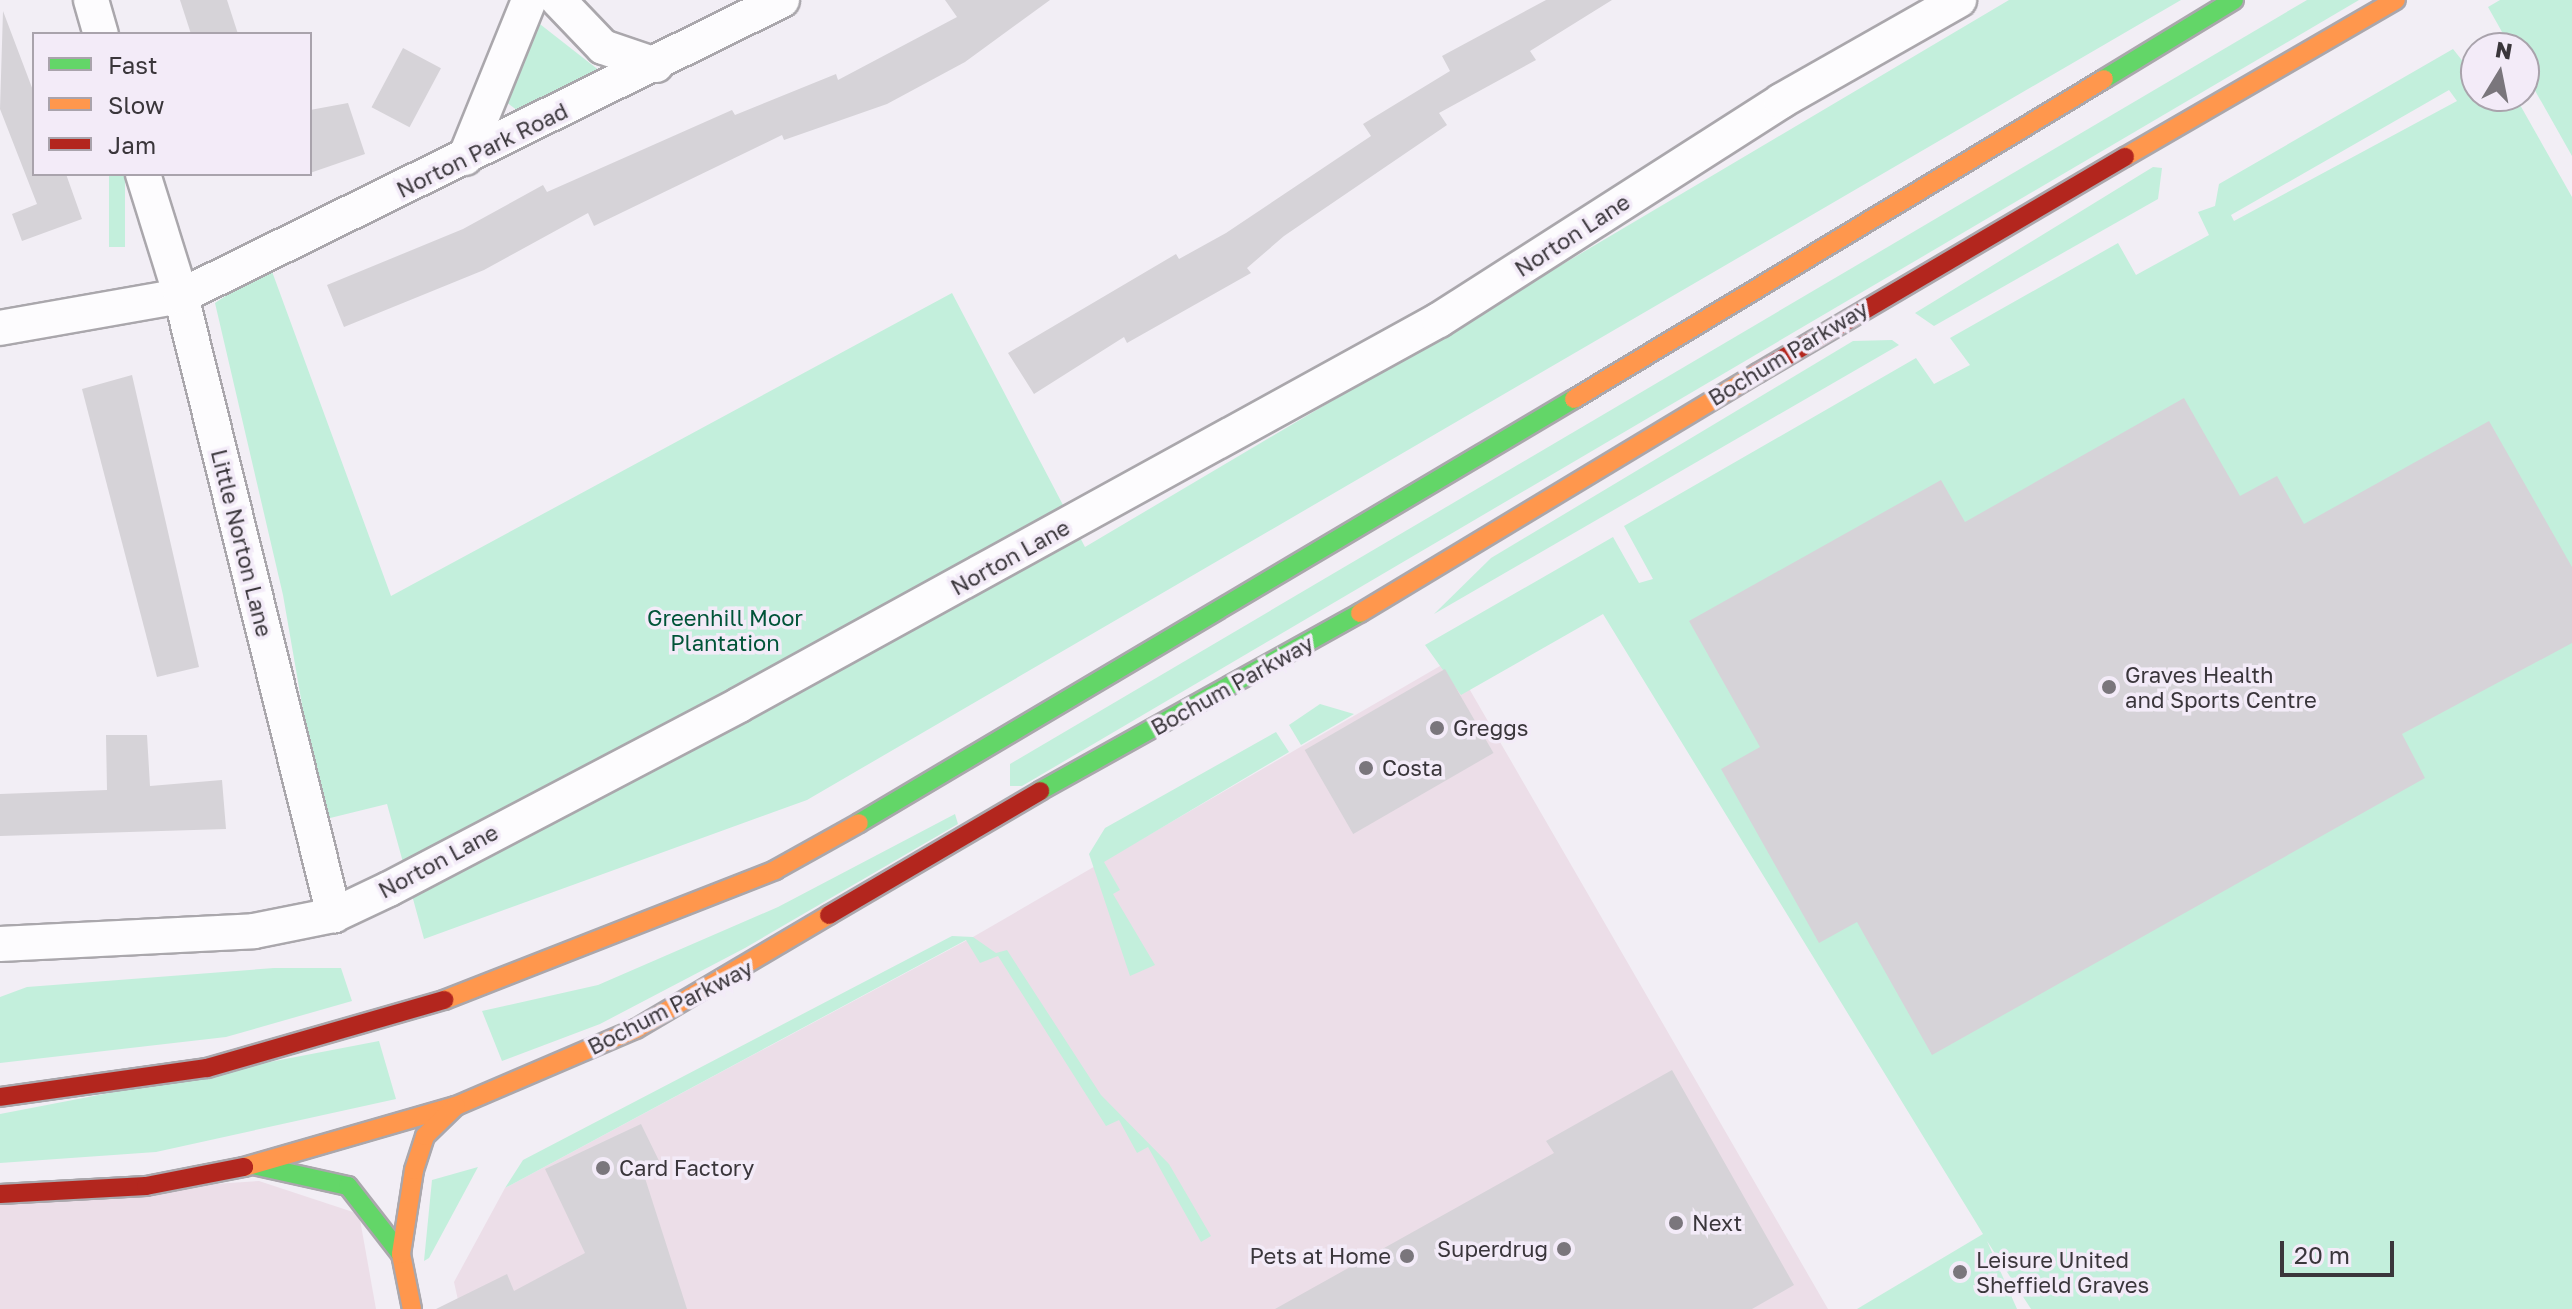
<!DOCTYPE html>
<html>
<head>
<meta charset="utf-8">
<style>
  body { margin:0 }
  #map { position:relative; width:2572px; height:1309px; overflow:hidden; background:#f2eef5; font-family:"Golos Text",sans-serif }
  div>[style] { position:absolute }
  .commercial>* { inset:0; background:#ecdee8 }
  .green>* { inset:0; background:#c3efdc; transform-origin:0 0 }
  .building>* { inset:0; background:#d6d3d8; transform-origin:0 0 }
  .roads { filter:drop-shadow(2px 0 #aaa7ac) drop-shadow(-2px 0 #aaa7ac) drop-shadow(0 2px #aaa7ac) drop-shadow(0 -2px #aaa7ac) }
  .street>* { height:34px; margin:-17px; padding:0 17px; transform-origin:17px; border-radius:17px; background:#fdfcfe }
  .fast>* { height:18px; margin:-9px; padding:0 9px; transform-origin:9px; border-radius:9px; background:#63d668 }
  .slow>* { height:18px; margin:-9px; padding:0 9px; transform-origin:9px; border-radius:9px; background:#ff974d }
  .jam>* { height:18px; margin:-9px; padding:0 9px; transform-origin:9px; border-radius:9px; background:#b3261e }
  .dots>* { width:22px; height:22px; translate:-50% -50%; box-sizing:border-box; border:4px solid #f3ebf8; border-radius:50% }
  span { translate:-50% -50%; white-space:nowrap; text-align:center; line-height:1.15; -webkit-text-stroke:7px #f3ebf8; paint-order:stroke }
  .street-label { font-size:22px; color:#3a363b }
  .park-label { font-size:22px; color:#015438 }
  .poi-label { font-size:22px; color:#3a363b }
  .left { translate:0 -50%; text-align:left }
  .right { translate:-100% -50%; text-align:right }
  .legend { position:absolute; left:32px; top:32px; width:280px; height:144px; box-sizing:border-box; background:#f3ebf8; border:2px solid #a9a3ac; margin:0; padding:10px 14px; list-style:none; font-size:24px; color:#3a363b }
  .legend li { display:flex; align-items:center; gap:16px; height:40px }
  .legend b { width:40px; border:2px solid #a9a3ac }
  .north { position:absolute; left:2460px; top:32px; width:80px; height:80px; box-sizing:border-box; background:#f3ebf8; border:2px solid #a9a3ac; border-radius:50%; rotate:10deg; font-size:22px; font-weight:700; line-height:32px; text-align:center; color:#3a363b }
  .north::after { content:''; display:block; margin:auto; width:28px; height:36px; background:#7a767c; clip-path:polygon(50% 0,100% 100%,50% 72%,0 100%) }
  .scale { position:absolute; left:2280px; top:1241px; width:114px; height:36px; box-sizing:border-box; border:4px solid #3a363b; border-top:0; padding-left:10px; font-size:24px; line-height:28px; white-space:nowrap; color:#3a363b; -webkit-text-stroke:6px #f3ebf8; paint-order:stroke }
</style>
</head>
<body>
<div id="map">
  <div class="commercial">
    <i style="clip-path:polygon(1452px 659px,1828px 1309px,460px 1309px,454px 1282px,505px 1188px,973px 937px)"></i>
    <i style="clip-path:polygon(259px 1181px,359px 1214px,376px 1309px,0 1309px,0 1198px)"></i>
  </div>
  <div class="green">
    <i style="clip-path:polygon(2009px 0,2181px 0,807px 800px,424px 939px,387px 804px,322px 820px,283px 595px,215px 303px,270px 266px,391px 596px,952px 293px,1085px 547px)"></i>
    <i style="clip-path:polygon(2307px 0,2359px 0,1022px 786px,1010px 786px,1010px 764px)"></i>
    <i style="clip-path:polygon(2500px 0,2572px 0,2572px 156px,2524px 71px,2524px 48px,2511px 48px,2488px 7px)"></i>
    <i style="clip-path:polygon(536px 21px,605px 75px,525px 116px,506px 102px)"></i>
    <i style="clip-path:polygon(evenodd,2453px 49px,2476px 78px,2476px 96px,2515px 96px,2572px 197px,2572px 1309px,2031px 1309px,1987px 1241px,2017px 1309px,1857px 1309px,1983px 1234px,1603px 614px,1461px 695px,1425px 645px,1613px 537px,1639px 583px,1653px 579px,1624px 526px,1916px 358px,1934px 384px,1970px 365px,1950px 338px,2118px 243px,2136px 275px,2209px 235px,2198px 212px,2215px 206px,2219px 184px,2453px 49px,2449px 90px,2457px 101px,2234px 221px,2231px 215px,2449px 90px)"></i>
    <i style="clip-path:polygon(2153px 167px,2162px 168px,2158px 199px,1934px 326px,1915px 313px)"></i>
    <i style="left:109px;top:174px;width:16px;height:73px"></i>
    <i style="clip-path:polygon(1892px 340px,1899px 345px,1434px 614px,1491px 558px,1853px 341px)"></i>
    <i style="clip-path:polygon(1320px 704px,1354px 714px,1301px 745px,1289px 725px)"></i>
    <i style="clip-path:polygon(1276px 732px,1289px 752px,1104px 862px,1120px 890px,1113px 894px,1155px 965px,1130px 976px,1089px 854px,1105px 828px)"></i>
    <i style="clip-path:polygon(955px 814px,958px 824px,745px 948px,600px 1024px,502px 1061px,482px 1011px,598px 985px,778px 907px)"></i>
    <i style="clip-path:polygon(952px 936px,973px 937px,996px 953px,1007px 950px,1101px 1095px,1169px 1164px,1211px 1236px,1201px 1242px,1148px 1147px,1137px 1153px,1119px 1120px,1106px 1126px,998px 956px,980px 963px,966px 940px,505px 1188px,523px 1160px)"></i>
    <i style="clip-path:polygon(274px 968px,341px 968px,352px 1001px,226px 1037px,0 1063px,0 997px,27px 987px)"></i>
    <i style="clip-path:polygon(379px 1041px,396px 1099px,156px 1152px,0 1163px,0 1114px)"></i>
    <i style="clip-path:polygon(478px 1167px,429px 1258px,424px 1261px,432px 1180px)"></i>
  </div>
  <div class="building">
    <i style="clip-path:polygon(180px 0,227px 0,238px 34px,191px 34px)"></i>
    <i style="clip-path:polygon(945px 0,1050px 0,965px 62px,887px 104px,784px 140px,782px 135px,594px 226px,588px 213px,484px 270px,344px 327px,327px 285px,463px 229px,543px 185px,547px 192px,732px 110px,735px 115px,836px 74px,838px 80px,957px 17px)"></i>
    <i style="clip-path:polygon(1546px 0,1612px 0,1530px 51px,1536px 60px,1439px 113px,1447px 125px,1284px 236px,1247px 268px,1251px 273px,1127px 343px,1124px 337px,1034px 394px,1008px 353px,1176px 254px,1179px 259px,1226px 233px,1371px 136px,1363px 124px,1450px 71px,1442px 56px)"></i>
    <i style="clip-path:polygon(3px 11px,34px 93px,34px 174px,66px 174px,82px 219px,22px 241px,12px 214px,37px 204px,0 109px)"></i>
    <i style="left:403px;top:48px;width:43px;height:67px;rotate:28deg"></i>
    <i style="clip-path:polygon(348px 103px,365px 154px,310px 173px,310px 110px)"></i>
    <i style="clip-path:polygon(132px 375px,199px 667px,157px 677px,82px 389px)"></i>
    <i style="clip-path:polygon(2184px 398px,2240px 496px,2277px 476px,2304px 524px,2489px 421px,2572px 567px,2572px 643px,2402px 734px,2425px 778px,1932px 1055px,1857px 922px,1819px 943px,1721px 769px,1760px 747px,1689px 621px,1941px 480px,1965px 522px)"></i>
    <i style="left:1445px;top:669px;width:97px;height:162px;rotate:60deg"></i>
    <i style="clip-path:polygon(106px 735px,147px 735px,150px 786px,222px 780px,226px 829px,0 836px,0 794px,107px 790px)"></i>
    <i style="clip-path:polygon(1672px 1070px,1794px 1285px,1752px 1309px,1275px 1309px,1554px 1153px,1546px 1141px)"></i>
    <i style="clip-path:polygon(641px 1124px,662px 1167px,644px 1175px,687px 1309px,436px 1309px,507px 1274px,514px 1291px,585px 1253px,545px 1169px)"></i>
  </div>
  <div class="roads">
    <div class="street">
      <i style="left:91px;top:0;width:35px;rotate:74deg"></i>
      <i style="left:558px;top:0;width:65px;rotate:46.2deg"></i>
      <i style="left:603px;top:47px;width:56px;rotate:18.8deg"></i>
      <i style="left:465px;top:158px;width:170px;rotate:-67.9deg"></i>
      <i style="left:143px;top:174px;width:128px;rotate:72.7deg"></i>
      <i style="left:181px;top:296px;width:638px;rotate:76.12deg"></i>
      <i style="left:0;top:328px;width:184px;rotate:-10deg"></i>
      <i style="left:181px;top:296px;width:670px;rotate:-26.22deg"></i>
      <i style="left:0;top:944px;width:254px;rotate:-2.9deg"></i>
      <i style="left:254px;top:931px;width:82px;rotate:-11.3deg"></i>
      <i style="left:334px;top:915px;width:61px;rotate:-25.3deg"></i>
      <i style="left:389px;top:889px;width:395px;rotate:-27.7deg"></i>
      <i style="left:739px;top:705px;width:799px;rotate:-28.81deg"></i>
      <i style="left:1439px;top:320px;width:406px;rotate:-32.6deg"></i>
      <i style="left:1781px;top:101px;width:205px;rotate:-29.6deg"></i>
    </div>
    <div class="fast">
      <i style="left:2104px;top:79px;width:152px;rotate:-31.3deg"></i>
      <i style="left:1040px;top:791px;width:366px;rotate:-29.1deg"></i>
      <i style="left:859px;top:823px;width:831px;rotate:-30.67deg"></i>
      <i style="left:253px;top:1165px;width:97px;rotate:12.5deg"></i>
      <i style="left:348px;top:1186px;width:86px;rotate:52.1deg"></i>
    </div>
    <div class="slow">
      <i style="left:2125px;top:157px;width:313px;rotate:-30.1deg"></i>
      <i style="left:1574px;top:399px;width:619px;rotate:-31.12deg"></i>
      <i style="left:1360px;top:613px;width:465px;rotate:-31.1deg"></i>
      <i style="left:444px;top:1000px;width:356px;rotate:-21.4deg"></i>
      <i style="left:775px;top:870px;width:96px;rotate:-29.2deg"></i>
      <i style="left:244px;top:1167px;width:221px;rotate:-16.1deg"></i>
      <i style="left:456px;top:1106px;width:196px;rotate:-23.2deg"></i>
      <i style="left:636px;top:1029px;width:224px;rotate:-30.6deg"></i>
      <i style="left:412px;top:1309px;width:56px;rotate:-101.3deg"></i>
      <i style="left:401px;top:1254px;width:85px;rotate:-81.2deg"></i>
      <i style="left:414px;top:1170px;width:36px;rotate:-72deg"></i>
      <i style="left:425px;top:1136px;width:43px;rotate:-44.1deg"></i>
    </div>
    <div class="jam">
      <i style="left:1758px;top:373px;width:426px;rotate:-30.5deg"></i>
      <i style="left:829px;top:915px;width:245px;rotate:-30.4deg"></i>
      <i style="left:0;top:1097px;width:209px;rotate:-8deg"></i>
      <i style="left:207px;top:1068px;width:247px;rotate:-16deg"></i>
      <i style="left:0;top:1194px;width:146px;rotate:-3.1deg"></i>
      <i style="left:146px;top:1186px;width:100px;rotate:-11deg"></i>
    </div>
  </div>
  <div class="dots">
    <i style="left:2109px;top:687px;background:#7a767c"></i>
    <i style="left:1437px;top:728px;background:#7a767c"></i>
    <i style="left:1366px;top:768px;background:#7a767c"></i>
    <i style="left:603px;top:1168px;background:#7a767c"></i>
    <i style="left:1676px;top:1223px;background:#7a767c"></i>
    <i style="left:1564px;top:1249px;background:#7a767c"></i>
    <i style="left:1407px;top:1256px;background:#7a767c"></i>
    <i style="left:1960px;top:1272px;background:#7a767c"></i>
  </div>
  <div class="street-label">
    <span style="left:482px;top:150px;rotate:-26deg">Norton Park Road</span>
    <span style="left:1572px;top:235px;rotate:-33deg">Norton Lane</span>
    <span style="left:1788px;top:353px;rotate:-31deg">Bochum Parkway</span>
    <span style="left:242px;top:543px;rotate:76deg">Little Norton Lane</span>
    <span style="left:1010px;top:557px;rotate:-29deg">Norton Lane</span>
    <span style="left:1232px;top:685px;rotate:-29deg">Bochum Parkway</span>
    <span style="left:438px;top:861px;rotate:-28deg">Norton Lane</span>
    <span style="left:670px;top:1007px;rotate:-27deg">Bochum Parkway</span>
  </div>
  <div class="park-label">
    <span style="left:725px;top:630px">Greenhill Moor<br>Plantation</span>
  </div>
  <div class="poi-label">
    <span class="left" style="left:2125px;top:687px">Graves Health<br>and Sports Centre</span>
    <span class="left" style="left:1453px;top:728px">Greggs</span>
    <span class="left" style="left:1382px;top:768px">Costa</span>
    <span class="left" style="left:619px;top:1168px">Card Factory</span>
    <span class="left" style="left:1692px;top:1223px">Next</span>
    <span class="right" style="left:1548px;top:1249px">Superdrug</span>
    <span class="right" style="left:1391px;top:1256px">Pets at Home</span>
    <span class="left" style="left:1976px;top:1272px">Leisure United<br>Sheffield Graves</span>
  </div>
  <ul class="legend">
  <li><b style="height:10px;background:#63d668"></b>Fast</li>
  <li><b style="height:10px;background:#ff974d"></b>Slow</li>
  <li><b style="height:10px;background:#b3261e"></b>Jam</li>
  </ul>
  <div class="north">N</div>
  <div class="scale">20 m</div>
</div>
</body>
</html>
